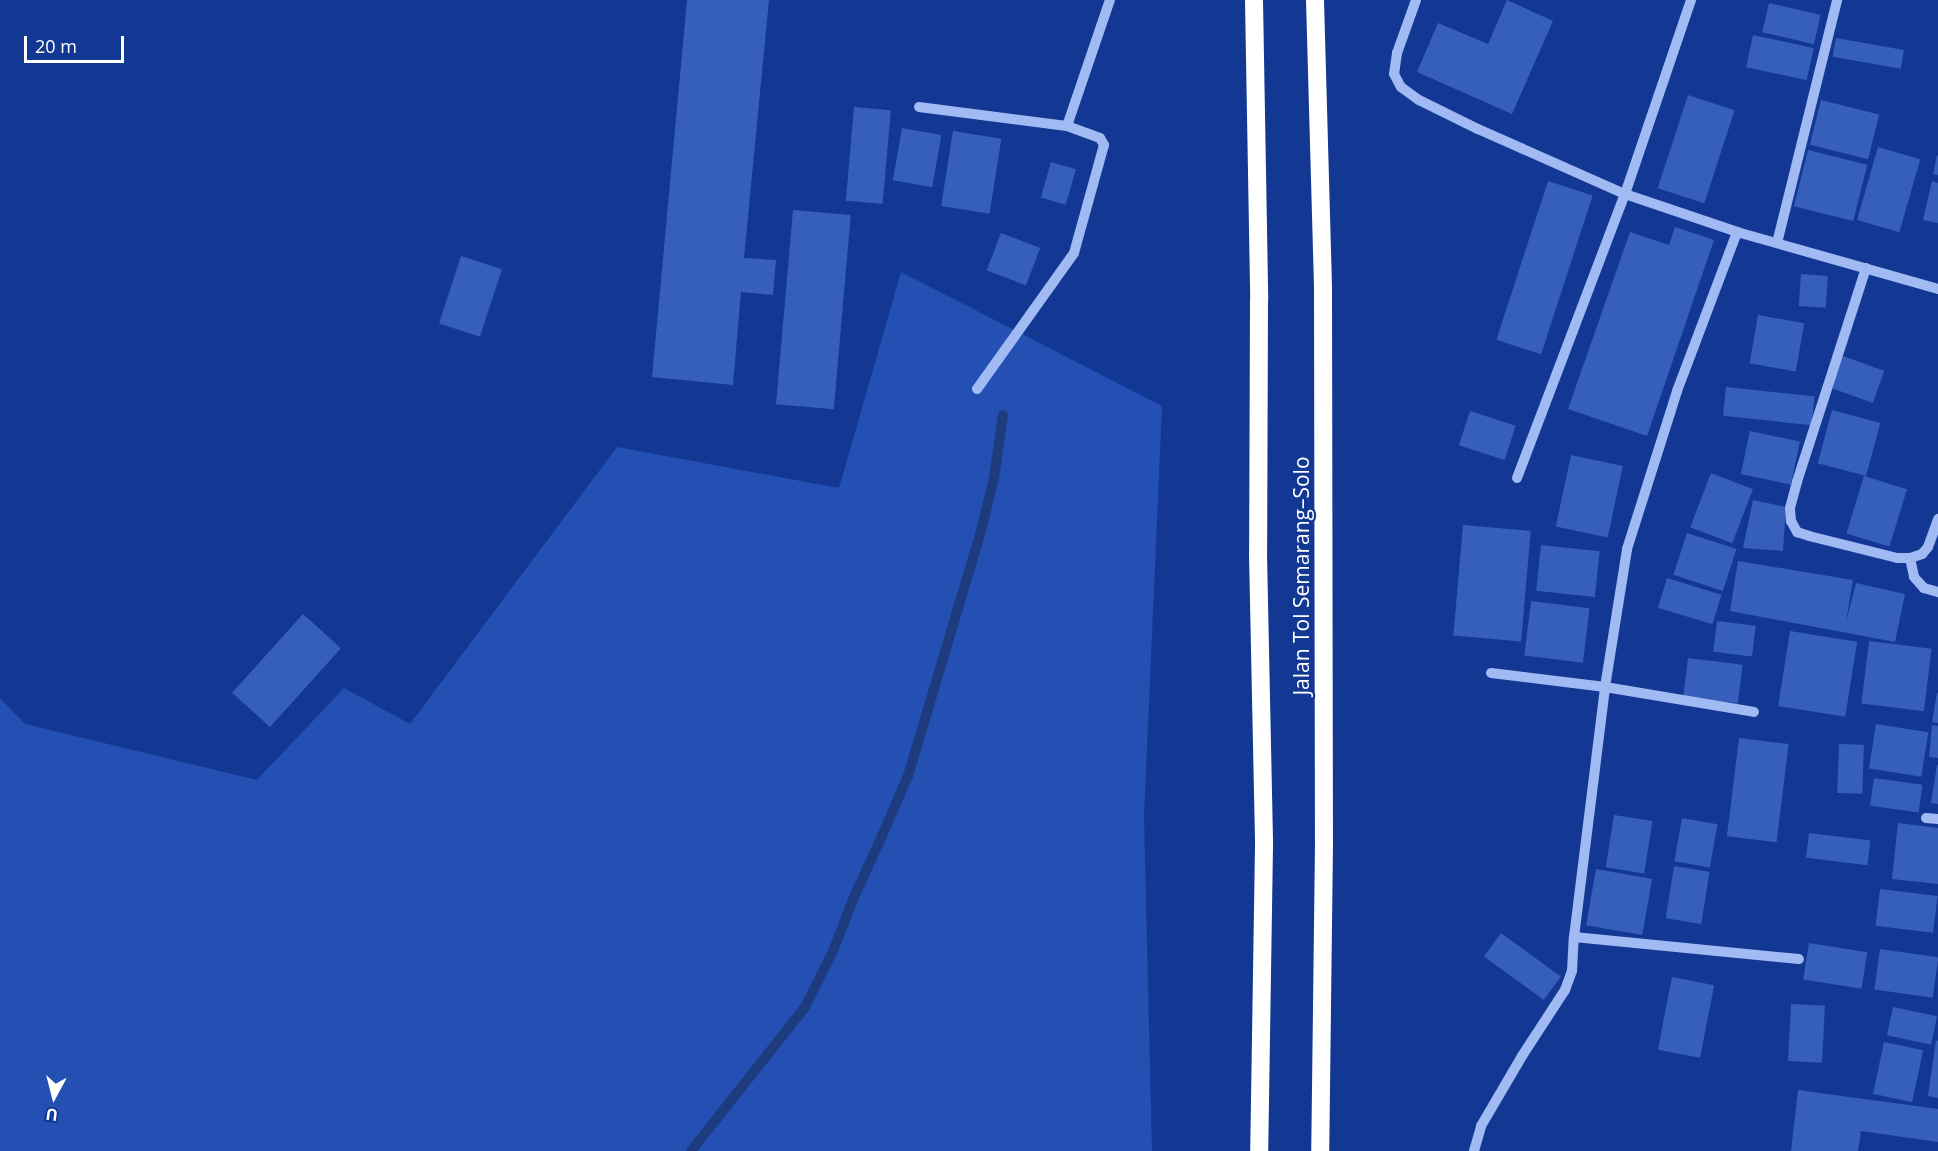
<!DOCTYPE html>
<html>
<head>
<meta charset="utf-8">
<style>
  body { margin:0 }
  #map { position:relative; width:1938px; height:1151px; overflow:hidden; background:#123894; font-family:"Open Sans",sans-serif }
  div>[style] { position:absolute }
  .green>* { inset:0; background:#2450b3 }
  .stream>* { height:10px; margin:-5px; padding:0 5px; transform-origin:5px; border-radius:5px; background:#1e3b80 }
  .building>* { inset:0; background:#365ebb; transform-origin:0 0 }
  .minor>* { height:10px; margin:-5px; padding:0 5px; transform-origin:5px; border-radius:5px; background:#a1baf3 }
  .highway>* { height:18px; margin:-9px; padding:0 9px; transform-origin:9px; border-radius:9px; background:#fff }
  span { translate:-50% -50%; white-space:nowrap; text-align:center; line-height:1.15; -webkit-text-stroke:4.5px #123894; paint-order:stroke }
  .street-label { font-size:21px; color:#fff }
  .north { position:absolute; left:24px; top:1067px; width:60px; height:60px; -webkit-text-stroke:4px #123894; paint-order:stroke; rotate:187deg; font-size:16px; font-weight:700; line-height:24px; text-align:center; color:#fff }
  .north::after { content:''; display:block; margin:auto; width:21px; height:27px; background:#fff; clip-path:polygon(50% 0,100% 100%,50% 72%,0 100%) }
  .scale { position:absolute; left:24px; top:36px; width:100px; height:27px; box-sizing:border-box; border:3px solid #fff; border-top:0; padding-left:8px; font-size:18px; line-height:21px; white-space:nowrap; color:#fff; -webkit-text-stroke:4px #123894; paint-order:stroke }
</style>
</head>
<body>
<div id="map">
  <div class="green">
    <i style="clip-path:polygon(901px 272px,1162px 406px,1144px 817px,1152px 1151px,0 1151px,0 698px,25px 724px,257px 780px,344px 688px,410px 724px,617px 447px,839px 488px)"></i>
  </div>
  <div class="stream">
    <i style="left:691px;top:1151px;width:184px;rotate:-51.6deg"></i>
    <i style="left:805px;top:1007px;width:63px;rotate:-63.4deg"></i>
    <i style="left:833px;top:951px;width:60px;rotate:-68.6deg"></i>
    <i style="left:855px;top:895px;width:65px;rotate:-65.4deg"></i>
    <i style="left:882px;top:836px;width:65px;rotate:-66.6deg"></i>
    <i style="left:908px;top:776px;width:252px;rotate:-73.4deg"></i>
    <i style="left:980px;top:535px;width:59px;rotate:-76.2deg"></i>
    <i style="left:994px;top:478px;width:64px;rotate:-81.9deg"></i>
  </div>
  <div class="building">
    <i style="clip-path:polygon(687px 0,769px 0,744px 258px,776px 260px,773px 295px,741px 292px,733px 385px,652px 377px)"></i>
    <i style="clip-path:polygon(1507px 0,1553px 21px,1512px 114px,1417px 72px,1438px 23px,1488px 44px)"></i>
    <i style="left:1769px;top:3px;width:53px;height:30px;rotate:13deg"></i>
    <i style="left:1753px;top:35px;width:62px;height:33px;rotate:12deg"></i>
    <i style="left:1836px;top:38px;width:69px;height:19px;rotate:10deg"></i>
    <i style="left:1688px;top:95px;width:49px;height:98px;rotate:18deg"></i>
    <i style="left:1821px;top:100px;width:60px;height:46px;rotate:14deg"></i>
    <i style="left:854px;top:107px;width:37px;height:94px;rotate:5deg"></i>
    <i style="left:902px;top:128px;width:40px;height:53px;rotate:10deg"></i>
    <i style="left:953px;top:131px;width:49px;height:76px;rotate:9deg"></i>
    <i style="left:1878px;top:147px;width:44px;height:76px;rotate:16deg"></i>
    <i style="left:1808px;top:150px;width:61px;height:58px;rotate:14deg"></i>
    <i style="clip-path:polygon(1937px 155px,1938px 156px,1938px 175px,1933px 174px)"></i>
    <i style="left:1051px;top:162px;width:26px;height:37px;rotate:16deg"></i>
    <i style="left:1548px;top:181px;width:47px;height:167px;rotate:18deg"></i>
    <i style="clip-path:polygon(1932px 181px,1938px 183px,1938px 223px,1923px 220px)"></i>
    <i style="left:793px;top:210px;width:58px;height:195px;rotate:5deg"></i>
    <i style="clip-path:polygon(1675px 227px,1714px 240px,1647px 436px,1568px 409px,1630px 232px,1669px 245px)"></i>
    <i style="left:1001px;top:233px;width:42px;height:40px;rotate:21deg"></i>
    <i style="left:461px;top:256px;width:43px;height:71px;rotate:18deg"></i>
    <i style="left:1801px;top:274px;width:27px;height:32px;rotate:4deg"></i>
    <i style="left:1758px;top:315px;width:47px;height:49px;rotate:10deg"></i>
    <i style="left:1843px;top:356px;width:44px;height:34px;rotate:20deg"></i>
    <i style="left:1726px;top:387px;width:89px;height:29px;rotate:6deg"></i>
    <i style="left:1832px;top:410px;width:50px;height:55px;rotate:15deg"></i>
    <i style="left:1470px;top:411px;width:48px;height:36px;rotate:18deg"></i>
    <i style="left:1750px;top:431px;width:51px;height:44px;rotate:12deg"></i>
    <i style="left:1571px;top:455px;width:53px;height:73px;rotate:12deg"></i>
    <i style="left:1711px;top:473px;width:45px;height:58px;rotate:21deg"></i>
    <i style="left:1864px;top:476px;width:45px;height:60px;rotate:17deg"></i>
    <i style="clip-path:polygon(1753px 500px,1786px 507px,1783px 551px,1743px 548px)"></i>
    <i style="left:1463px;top:525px;width:68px;height:111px;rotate:5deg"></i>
    <i style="left:1687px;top:533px;width:52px;height:44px;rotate:18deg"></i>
    <i style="left:1541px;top:545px;width:59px;height:46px;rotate:6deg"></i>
    <i style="clip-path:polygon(1738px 561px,1853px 580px,1846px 622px,1856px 583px,1905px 594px,1895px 642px,1730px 611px)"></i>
    <i style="left:1667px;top:578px;width:57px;height:31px;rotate:17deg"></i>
    <i style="left:1531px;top:601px;width:59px;height:55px;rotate:7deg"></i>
    <i style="left:303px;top:614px;width:51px;height:106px;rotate:42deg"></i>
    <i style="left:1717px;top:621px;width:39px;height:31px;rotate:7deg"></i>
    <i style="left:1790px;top:631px;width:68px;height:76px;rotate:9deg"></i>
    <i style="left:1869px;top:641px;width:63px;height:63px;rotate:7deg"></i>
    <i style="left:1688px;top:658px;width:55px;height:39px;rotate:7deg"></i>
    <i style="clip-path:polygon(1937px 693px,1938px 693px,1938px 723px,1932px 722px)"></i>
    <i style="left:1876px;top:724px;width:53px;height:45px;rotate:9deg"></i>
    <i style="clip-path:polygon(1932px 725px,1938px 726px,1938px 758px,1929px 757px)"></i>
    <i style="left:1739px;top:738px;width:50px;height:99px;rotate:7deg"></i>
    <i style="left:1839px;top:744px;width:25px;height:49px;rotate:2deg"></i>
    <i style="clip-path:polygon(1937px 765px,1938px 765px,1938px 804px,1931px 803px)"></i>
    <i style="left:1874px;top:778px;width:49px;height:28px;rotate:8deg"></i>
    <i style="left:1614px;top:815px;width:39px;height:53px;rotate:9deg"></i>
    <i style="left:1682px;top:818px;width:36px;height:44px;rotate:10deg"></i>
    <i style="clip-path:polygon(1898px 823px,1938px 828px,1938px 884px,1892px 879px)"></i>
    <i style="left:1809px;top:833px;width:62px;height:25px;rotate:7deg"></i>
    <i style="left:1674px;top:866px;width:36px;height:53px;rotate:9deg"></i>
    <i style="left:1596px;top:869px;width:57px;height:57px;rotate:10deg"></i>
    <i style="left:1880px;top:889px;width:58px;height:37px;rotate:7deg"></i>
    <i style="left:1501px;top:933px;width:74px;height:29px;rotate:36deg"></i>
    <i style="left:1809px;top:943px;width:59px;height:37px;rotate:9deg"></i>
    <i style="left:1880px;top:949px;width:59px;height:41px;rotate:8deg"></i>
    <i style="left:1672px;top:977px;width:43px;height:74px;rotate:11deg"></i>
    <i style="left:1791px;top:1004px;width:34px;height:57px;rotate:3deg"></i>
    <i style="left:1893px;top:1007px;width:45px;height:29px;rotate:12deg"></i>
    <i style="clip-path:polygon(1936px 1040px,1938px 1041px,1938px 1098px,1928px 1096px)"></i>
    <i style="left:1884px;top:1042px;width:40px;height:53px;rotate:12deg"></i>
    <i style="clip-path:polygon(1798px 1090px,1938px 1109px,1938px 1142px,1861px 1131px,1858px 1151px,1791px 1151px)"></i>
  </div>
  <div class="minor">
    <i style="left:1416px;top:0;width:56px;rotate:109.7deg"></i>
    <i style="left:1397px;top:53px;width:21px;rotate:98deg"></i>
    <i style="left:1394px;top:74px;width:15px;rotate:62deg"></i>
    <i style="left:1401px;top:87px;width:22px;rotate:36deg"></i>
    <i style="left:1419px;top:100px;width:66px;rotate:26.2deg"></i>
    <i style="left:1478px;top:129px;width:161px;rotate:23.9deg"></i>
    <i style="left:1625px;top:194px;width:118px;rotate:18.7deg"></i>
    <i style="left:1737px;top:232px;width:209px;rotate:15.8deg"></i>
    <i style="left:919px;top:107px;width:149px;rotate:7.3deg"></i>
    <i style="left:1067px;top:126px;width:133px;rotate:-71.2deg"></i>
    <i style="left:1777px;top:243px;width:250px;rotate:-76.1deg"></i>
    <i style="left:1866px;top:268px;width:225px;rotate:107.9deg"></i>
    <i style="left:1797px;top:482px;width:27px;rotate:105deg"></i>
    <i style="left:1790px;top:508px;width:13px;rotate:86deg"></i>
    <i style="left:1791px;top:521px;width:13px;rotate:61deg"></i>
    <i style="left:1797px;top:532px;width:13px;rotate:18deg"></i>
    <i style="left:1809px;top:536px;width:91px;rotate:14deg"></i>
    <i style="left:1897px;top:558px;width:13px"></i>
    <i style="left:1910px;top:558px;width:13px;rotate:-18deg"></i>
    <i style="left:1922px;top:554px;width:9px;rotate:-49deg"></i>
    <i style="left:1928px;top:547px;width:30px;rotate:-70deg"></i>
    <i style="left:977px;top:389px;width:167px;rotate:-54.5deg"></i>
    <i style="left:1074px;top:253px;width:112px;rotate:-74.5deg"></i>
    <i style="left:1104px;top:145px;width:8px;rotate:-120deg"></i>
    <i style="left:1100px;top:138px;width:35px;rotate:-160deg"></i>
    <i style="left:1517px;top:478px;width:304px;rotate:-69.2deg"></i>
    <i style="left:1625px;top:194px;width:205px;rotate:-71.2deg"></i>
    <i style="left:1910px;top:558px;width:19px;rotate:78deg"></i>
    <i style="left:1914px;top:577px;width:15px;rotate:48deg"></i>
    <i style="left:1924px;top:588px;width:15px;rotate:16deg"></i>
    <i style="left:1491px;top:673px;width:115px;rotate:7deg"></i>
    <i style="left:1605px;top:687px;width:151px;rotate:9.5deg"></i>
    <i style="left:1926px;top:818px;width:12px;rotate:5deg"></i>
    <i style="left:1574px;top:937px;width:226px;rotate:5.6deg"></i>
    <i style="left:1474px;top:1151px;width:26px;rotate:-74deg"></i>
    <i style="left:1481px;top:1126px;width:81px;rotate:-59.6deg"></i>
    <i style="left:1522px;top:1056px;width:79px;rotate:-56.9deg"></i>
    <i style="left:1565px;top:990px;width:20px;rotate:-70deg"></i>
    <i style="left:1572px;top:971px;width:34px;rotate:-87deg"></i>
    <i style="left:1574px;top:937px;width:252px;rotate:-82.9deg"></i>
    <i style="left:1605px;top:687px;width:140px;rotate:-80.9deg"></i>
    <i style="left:1627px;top:549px;width:166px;rotate:-72.4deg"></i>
    <i style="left:1677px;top:391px;width:170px;rotate:-69.3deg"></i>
  </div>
  <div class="highway">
    <i style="left:1254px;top:0;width:300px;rotate:89deg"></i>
    <i style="left:1259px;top:300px;width:254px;rotate:90.2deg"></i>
    <i style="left:1258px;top:554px;width:292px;rotate:88.8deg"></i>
    <i style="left:1264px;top:846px;width:305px;rotate:90.9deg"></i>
    <i style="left:1315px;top:0;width:290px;rotate:88.4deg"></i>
    <i style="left:1323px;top:290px;width:553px;rotate:89.9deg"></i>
    <i style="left:1324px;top:843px;width:308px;rotate:90.7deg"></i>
  </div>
  <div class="street-label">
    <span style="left:1301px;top:576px;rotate:-90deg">Jalan Tol Semarang–Solo</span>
  </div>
  <div class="north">U</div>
  <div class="scale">20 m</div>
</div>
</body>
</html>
